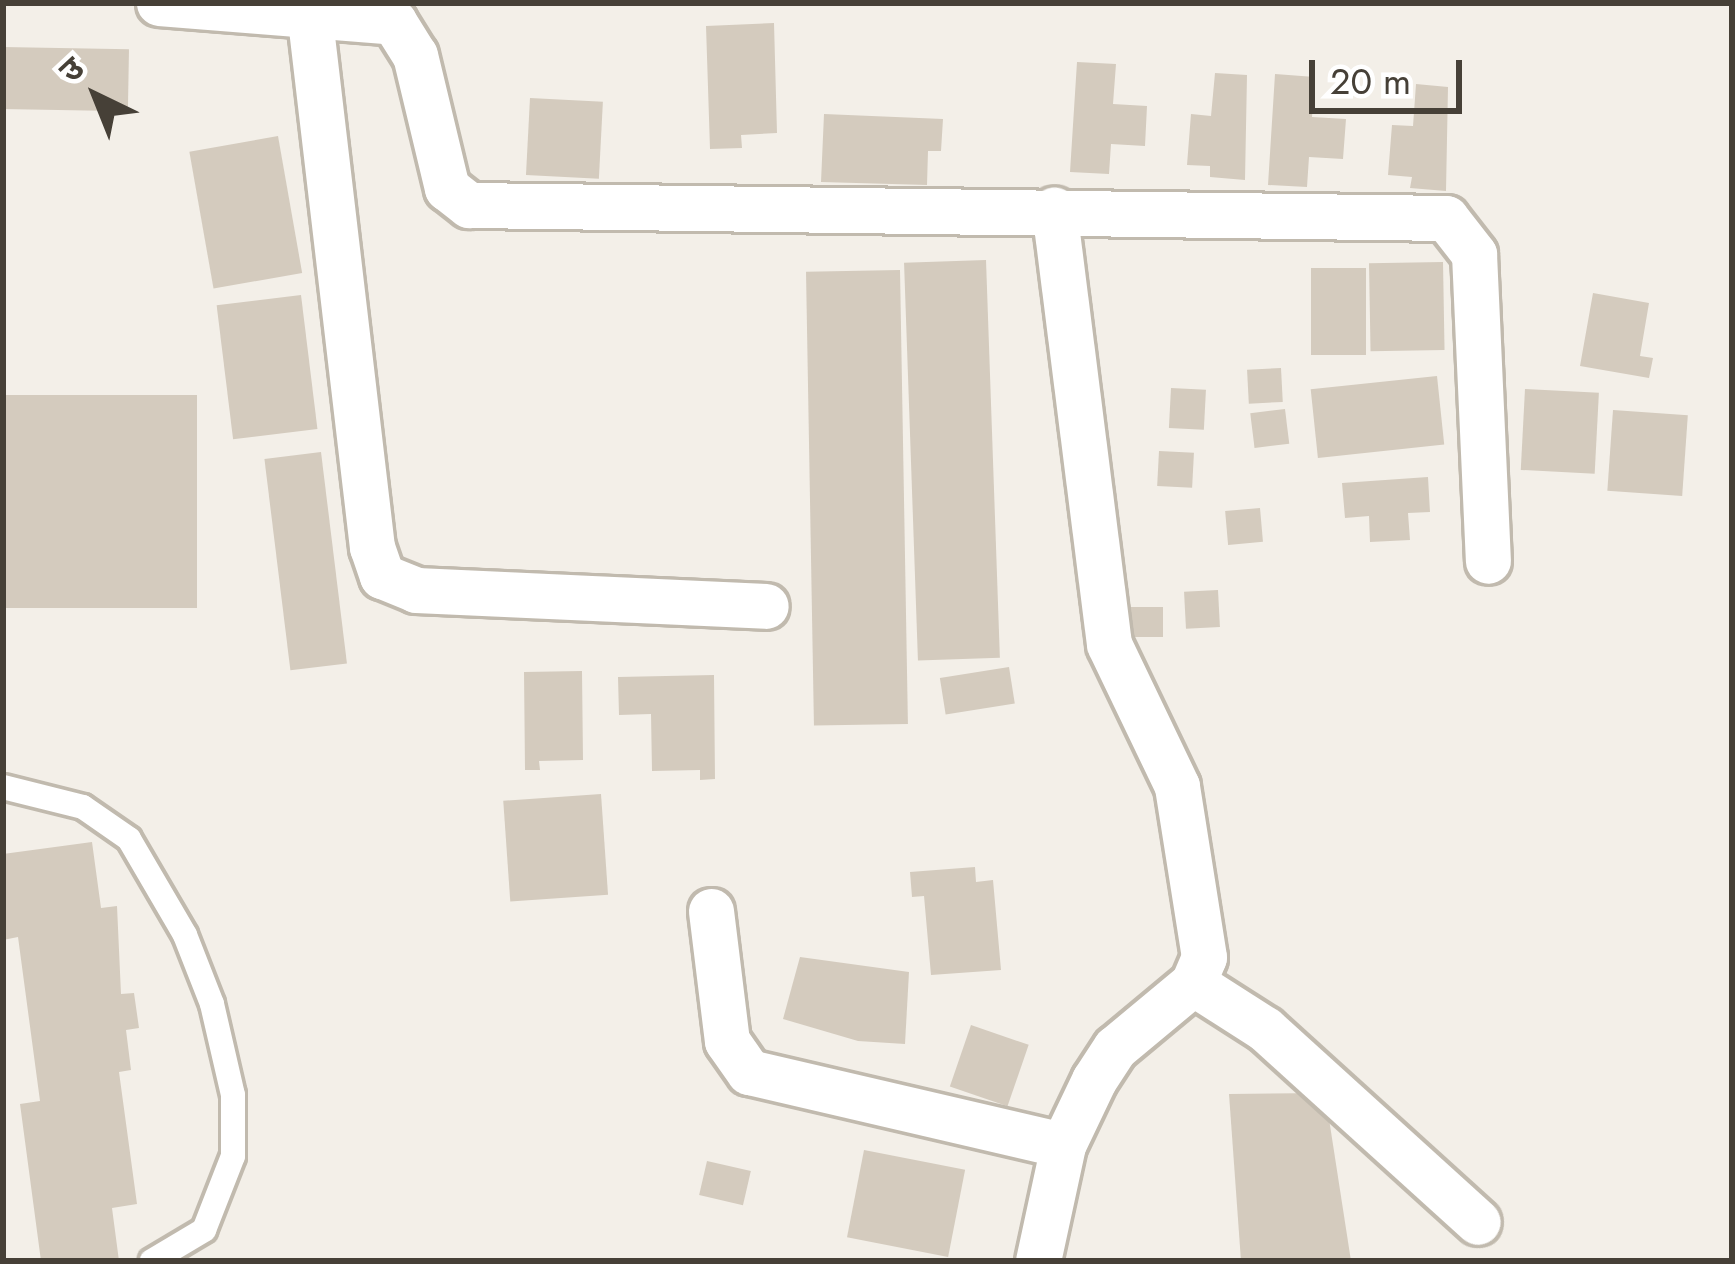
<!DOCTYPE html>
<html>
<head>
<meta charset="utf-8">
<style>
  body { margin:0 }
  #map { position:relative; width:1735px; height:1264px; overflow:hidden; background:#f3efe8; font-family:Jost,"Noto Sans Devanagari",sans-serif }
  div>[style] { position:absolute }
  .building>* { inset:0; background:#d4cbbe; transform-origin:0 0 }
  .roads { filter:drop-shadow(3px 0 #c1baae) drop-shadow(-3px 0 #c1baae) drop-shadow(0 3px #c1baae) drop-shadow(0 -3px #c1baae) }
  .lane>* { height:24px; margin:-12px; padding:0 12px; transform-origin:12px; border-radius:12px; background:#fff }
  .street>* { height:45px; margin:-22.5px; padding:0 22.5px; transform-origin:22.5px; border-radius:22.5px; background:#fff }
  span { translate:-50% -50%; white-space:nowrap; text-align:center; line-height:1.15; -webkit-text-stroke:9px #fff; paint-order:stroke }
  .frame { position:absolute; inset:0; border:6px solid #464037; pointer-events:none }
  .north { position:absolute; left:36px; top:36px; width:120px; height:120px; -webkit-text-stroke:9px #fff; paint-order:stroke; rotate:317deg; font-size:33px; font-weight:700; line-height:48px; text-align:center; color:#464037 }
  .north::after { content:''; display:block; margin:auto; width:42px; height:54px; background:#464037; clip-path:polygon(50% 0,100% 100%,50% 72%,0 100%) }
  .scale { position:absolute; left:1309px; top:60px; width:153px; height:54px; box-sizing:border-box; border:6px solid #464037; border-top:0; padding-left:15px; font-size:36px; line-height:42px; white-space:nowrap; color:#464037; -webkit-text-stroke:9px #fff; paint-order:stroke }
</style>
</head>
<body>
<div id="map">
  <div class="building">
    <i style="clip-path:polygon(774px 23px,777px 133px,741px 135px,742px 148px,710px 149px,706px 26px)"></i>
    <i style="left:3px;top:47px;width:126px;height:62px;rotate:1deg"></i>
    <i style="clip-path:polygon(1077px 62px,1116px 64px,1113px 104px,1147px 106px,1145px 146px,1111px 144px,1109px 174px,1070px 172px)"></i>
    <i style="clip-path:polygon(1215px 73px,1247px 75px,1245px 180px,1210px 177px,1210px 166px,1187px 165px,1191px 114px,1211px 116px)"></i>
    <i style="clip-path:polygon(1275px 74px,1315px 77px,1312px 117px,1346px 119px,1343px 159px,1309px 157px,1307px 187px,1268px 185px)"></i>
    <i style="clip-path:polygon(1416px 84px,1448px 87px,1446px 191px,1410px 188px,1412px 177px,1388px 175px,1392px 125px,1413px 126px)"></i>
    <i style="left:530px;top:98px;width:73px;height:77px;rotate:3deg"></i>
    <i style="clip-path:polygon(824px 114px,943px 119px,941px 151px,928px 151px,927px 185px,821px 182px)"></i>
    <i style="left:278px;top:136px;width:139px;height:90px;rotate:80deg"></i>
    <i style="left:986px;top:260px;width:398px;height:82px;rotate:88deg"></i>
    <i style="left:1443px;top:262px;width:88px;height:74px;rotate:89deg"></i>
    <i style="left:1366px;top:268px;width:87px;height:55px;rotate:90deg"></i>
    <i style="left:900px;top:270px;width:454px;height:94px;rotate:89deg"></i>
    <i style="clip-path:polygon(1593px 293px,1649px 303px,1640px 356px,1653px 358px,1649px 378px,1580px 366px)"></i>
    <i style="left:301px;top:295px;width:135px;height:85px;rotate:83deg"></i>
    <i style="left:1281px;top:368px;width:34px;height:34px;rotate:87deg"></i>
    <i style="left:1437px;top:376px;width:69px;height:127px;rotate:84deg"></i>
    <i style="left:1171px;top:388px;width:35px;height:40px;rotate:3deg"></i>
    <i style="left:1525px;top:389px;width:74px;height:81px;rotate:3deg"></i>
    <i style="left:3px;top:395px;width:194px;height:213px"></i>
    <i style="left:1285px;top:409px;width:35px;height:35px;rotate:83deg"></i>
    <i style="left:1613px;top:410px;width:75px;height:81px;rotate:4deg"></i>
    <i style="left:1159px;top:451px;width:35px;height:35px;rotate:3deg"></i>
    <i style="left:321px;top:452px;width:213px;height:57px;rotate:83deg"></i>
    <i style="clip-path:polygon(1428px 477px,1430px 512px,1408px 513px,1410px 540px,1370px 542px,1369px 516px,1345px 518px,1342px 483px)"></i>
    <i style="left:1260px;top:508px;width:34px;height:35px;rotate:85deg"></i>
    <i style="left:1218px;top:590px;width:37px;height:34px;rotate:87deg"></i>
    <i style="left:1120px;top:607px;width:43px;height:30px"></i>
    <i style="left:1009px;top:667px;width:37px;height:70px;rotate:81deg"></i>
    <i style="clip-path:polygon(582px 671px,583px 760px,539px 761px,540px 770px,525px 770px,524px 672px)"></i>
    <i style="clip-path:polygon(714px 675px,715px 779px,700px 780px,700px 770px,652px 771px,651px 714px,619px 715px,618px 677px)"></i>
    <i style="left:601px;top:794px;width:101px;height:98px;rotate:86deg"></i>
    <i style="clip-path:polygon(92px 842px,101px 908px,117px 906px,121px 994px,134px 993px,139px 1028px,126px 1030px,131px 1070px,119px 1072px,137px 1204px,112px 1208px,119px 1261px,41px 1261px,20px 1104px,40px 1101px,18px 937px,3px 940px,3px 854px)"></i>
    <i style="clip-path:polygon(975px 867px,976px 882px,993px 880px,1001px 970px,931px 975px,924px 896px,912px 897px,910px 872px)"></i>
    <i style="clip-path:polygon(800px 957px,909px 972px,905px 1044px,858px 1041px,783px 1019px)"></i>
    <i style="left:971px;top:1025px;width:61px;height:65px;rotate:19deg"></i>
    <i style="clip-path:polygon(1325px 1093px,1351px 1261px,1241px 1261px,1229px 1094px)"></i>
    <i style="left:864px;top:1150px;width:103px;height:89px;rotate:11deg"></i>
    <i style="left:707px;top:1161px;width:45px;height:35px;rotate:13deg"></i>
  </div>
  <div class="roads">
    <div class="lane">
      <i style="left:3px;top:787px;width:82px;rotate:14deg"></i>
      <i style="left:83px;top:807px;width:56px;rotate:34.8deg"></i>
      <i style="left:129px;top:839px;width:111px;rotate:59.7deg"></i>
      <i style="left:185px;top:935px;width:74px;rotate:68.6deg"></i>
      <i style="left:212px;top:1004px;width:93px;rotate:77deg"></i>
      <i style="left:233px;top:1095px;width:61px;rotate:90deg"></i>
      <i style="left:233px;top:1156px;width:79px;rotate:111.4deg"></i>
      <i style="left:204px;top:1230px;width:61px;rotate:149.2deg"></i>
    </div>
    <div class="street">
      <i style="left:159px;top:3px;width:236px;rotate:4.6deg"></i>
      <i style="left:394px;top:22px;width:39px;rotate:58deg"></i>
      <i style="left:415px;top:55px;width:137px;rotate:76.5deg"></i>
      <i style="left:447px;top:188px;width:28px;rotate:38deg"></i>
      <i style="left:469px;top:205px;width:977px;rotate:0.76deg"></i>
      <i style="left:1446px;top:218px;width:46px;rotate:52.1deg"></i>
      <i style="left:1474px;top:254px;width:307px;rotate:87.4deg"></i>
      <i style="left:309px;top:11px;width:540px;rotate:83.3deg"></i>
      <i style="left:372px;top:547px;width:31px;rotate:71deg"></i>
      <i style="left:382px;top:576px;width:37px;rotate:22deg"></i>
      <i style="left:416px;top:590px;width:350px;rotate:2.6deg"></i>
      <i style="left:711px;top:911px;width:131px;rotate:83deg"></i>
      <i style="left:727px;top:1041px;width:38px;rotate:55deg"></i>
      <i style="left:749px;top:1072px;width:322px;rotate:13.1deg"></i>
      <i style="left:1193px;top:983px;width:85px;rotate:32.6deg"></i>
      <i style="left:1265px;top:1029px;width:287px;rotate:42.2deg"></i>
      <i style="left:1038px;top:1261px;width:119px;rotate:-77.8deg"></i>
      <i style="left:1063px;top:1145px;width:72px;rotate:-64.5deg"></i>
      <i style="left:1094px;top:1080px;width:38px;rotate:-57deg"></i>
      <i style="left:1115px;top:1048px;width:102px;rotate:-39.8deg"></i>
      <i style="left:1193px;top:983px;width:28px;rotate:-67deg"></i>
      <i style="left:1204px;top:957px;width:173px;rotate:-99deg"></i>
      <i style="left:1177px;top:786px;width:157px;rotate:-115.6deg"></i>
      <i style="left:1109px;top:644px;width:438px;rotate:-97.2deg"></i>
    </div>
  </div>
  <div class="frame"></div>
  <div class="north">उ</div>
  <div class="scale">20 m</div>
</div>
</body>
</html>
